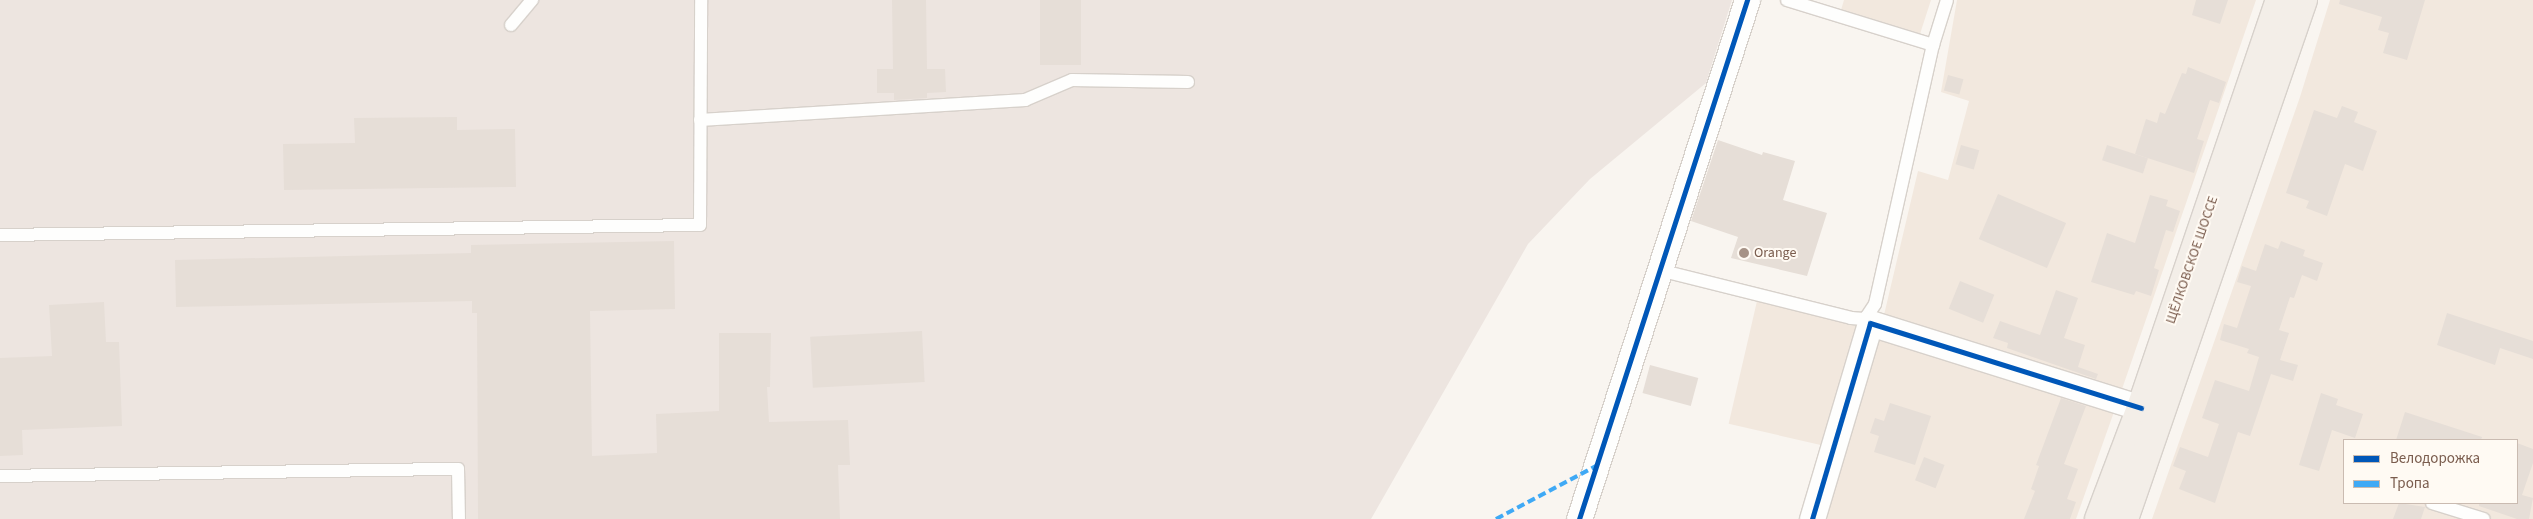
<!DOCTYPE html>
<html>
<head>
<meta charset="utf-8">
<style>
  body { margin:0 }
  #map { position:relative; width:2533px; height:519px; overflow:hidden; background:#f9f5f0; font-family:"Source Sans 3",sans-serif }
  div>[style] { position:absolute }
  .residential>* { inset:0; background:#f2e8de; transform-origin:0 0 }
  .industrial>* { inset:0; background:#ede5e0 }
  .building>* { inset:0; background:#e6ded7; transform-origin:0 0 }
  .roads { filter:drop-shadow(1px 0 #d7d1cb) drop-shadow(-1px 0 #d7d1cb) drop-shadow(0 1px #d7d1cb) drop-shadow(0 -1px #d7d1cb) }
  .service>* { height:12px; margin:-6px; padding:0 6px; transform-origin:6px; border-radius:6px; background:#fefefd }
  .minor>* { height:25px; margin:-12.5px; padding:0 12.5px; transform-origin:12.5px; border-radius:12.5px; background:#fefefd }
  .primary>* { height:28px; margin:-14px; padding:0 14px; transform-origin:14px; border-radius:14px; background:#f3eee8 }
  .quiet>* { height:4px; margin-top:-2px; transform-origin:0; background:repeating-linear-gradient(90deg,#3fa9f5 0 8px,transparent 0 12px) }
  .cycleway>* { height:5px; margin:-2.5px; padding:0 2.5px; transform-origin:2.5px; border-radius:2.5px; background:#0057b8 }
  .dots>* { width:14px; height:14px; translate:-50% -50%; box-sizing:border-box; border:2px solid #fffaf3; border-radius:50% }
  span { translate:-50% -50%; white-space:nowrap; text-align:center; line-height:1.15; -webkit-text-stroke:4px #fffaf3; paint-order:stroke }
  .poi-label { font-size:14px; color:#7a5c4d }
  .left { translate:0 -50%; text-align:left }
  .street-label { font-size:14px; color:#7a5c4d }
  .legend { position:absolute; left:2343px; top:439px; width:175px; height:65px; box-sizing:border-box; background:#fffaf3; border:1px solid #cabbb1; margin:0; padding:6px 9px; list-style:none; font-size:15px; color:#7a5c4d }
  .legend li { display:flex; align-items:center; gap:10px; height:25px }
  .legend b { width:25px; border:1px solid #cabbb1 }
</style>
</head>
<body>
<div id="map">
  <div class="residential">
    <i style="clip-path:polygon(1844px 0,1931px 0,1920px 34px,1841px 10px)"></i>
    <i style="clip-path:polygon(1957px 0,2256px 0,2121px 392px,1884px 315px,1918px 171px,1948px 180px,1969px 101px,1941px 92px)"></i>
    <i style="clip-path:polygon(evenodd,2330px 0,2533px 0,2533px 519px,2152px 519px,2300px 97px,2330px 0,2344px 440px,2517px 440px,2517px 503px,2344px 503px,2344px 440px)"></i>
    <i style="left:1757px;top:301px;width:108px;height:126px;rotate:13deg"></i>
    <i style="clip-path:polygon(1878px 335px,2115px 409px,2076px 519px,1823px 519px)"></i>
  </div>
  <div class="industrial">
    <i style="clip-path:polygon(0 0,1732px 0,1706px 83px,1590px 179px,1528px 244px,1371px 519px,0 519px)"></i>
  </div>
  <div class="building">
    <i style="clip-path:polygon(892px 0,926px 0,927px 69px,945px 69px,946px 92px,927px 93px,927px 98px,894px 100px,894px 93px,877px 93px,877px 69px,893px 69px)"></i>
    <i style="left:1040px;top:0;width:41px;height:65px"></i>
    <i style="clip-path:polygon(2196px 0,2228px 0,2220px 24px,2192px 15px)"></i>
    <i style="clip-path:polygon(2340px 0,2425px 0,2407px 60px,2383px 53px,2389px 33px,2378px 30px,2382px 17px,2339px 4px)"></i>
    <i style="clip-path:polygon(2188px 67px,2226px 82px,2219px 103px,2210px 100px,2197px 139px,2204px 141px,2194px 173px,2135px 154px,2146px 119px,2157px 123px,2160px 112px,2165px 114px,2182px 73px,2186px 74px)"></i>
    <i style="left:1948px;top:75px;width:16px;height:16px;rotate:15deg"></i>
    <i style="clip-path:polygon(2342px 106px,2358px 112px,2354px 122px,2377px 131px,2363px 171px,2345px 164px,2327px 216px,2306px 208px,2309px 201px,2286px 193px,2314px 110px,2337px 118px)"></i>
    <i style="clip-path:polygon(457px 117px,457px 130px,515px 129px,516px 187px,284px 190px,283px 144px,355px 143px,354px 118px)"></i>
    <i style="clip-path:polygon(1718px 140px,1762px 155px,1763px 152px,1795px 161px,1783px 200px,1827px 213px,1807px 276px,1731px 258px,1738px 237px,1691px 221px)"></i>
    <i style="left:1961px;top:145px;width:19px;height:20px;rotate:16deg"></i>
    <i style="left:2107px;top:145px;width:43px;height:16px;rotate:18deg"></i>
    <i style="left:1998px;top:194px;width:74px;height:49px;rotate:23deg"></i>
    <i style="clip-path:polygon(2150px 195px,2168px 200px,2166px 206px,2180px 211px,2173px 232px,2166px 230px,2154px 268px,2159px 270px,2151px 296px,2136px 291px,2134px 295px,2091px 282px,2107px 233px,2135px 243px)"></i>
    <i style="clip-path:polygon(674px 241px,675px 309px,590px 311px,592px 456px,657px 453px,656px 414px,719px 411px,719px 333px,771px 333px,770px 387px,767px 387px,769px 422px,848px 420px,850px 465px,838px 465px,840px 519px,478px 519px,477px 313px,472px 313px,472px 301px,176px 307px,175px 260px,471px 253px,471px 245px)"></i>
    <i style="clip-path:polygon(2281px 241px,2305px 250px,2303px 256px,2323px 263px,2317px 281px,2302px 275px,2294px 298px,2290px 297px,2279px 330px,2289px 333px,2280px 360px,2298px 365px,2293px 381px,2271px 374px,2250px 436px,2238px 432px,2215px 503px,2179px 489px,2186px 471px,2173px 466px,2180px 447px,2208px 457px,2219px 424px,2202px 418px,2215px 380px,2249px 391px,2259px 357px,2247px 353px,2249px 349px,2220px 340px,2224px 324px,2237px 328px,2251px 286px,2237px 282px,2242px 266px,2256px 271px,2265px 244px,2278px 249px)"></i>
    <i style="left:1960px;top:281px;width:37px;height:30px;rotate:22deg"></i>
    <i style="clip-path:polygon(2056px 290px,2078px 298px,2064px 338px,2085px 345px,2078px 367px,2098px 374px,2096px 379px,2007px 348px,2008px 343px,1993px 338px,2000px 321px,2040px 335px)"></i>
    <i style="clip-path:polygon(104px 302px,106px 342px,119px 342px,122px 426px,22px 430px,23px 455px,0 456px,0 358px,52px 356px,49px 305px)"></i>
    <i style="clip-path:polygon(2447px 313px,2533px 341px,2533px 359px,2500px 348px,2495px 365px,2437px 345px)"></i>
    <i style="left:922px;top:331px;width:51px;height:112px;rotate:87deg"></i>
    <i style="left:1650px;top:365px;width:50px;height:29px;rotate:15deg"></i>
    <i style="clip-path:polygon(2321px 393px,2338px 399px,2336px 405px,2363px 414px,2355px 438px,2332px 430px,2319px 471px,2299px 465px)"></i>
    <i style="clip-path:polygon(2061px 398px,2086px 406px,2064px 464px,2078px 469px,2067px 499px,2076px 502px,2070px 519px,2024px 519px,2035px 491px,2031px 489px,2039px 466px,2036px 465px)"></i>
    <i style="clip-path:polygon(1890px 403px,1931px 416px,1915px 465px,1874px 452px,1879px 436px,1870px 433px,1875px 418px,1884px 421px)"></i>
    <i style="clip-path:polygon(2405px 412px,2482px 437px,2481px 440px,2396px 440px)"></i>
    <i style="clip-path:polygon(2517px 443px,2533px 449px,2533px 463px,2522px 495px,2533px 498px,2529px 519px,2517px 519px,2479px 506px,2479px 503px,2517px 503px)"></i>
    <i style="left:1924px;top:457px;width:22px;height:25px;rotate:21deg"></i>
    <i style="clip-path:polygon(2399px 503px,2425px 507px,2421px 519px,2393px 519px)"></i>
  </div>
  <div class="roads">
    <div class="service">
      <i style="left:1787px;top:0;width:153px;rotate:17.1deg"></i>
      <i style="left:511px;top:25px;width:33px;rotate:-50deg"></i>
      <i style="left:700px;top:120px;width:326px;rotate:-3.5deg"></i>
      <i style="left:1025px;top:100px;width:51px;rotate:-23.1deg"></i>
      <i style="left:1072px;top:80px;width:116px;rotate:1deg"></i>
      <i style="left:0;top:235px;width:700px;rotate:-0.82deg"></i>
      <i style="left:700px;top:225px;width:225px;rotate:-89.7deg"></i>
      <i style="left:1659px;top:270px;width:198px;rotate:14deg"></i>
      <i style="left:1851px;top:318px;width:13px;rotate:4deg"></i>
      <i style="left:1864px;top:319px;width:4px;rotate:-45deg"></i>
      <i style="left:1867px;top:316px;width:14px;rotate:-56deg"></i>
      <i style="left:1875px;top:304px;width:265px;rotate:-77.4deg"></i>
      <i style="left:1933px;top:45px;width:47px;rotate:-72.7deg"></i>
      <i style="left:0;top:476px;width:458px;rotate:-0.9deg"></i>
      <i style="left:458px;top:469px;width:50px;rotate:88.9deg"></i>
      <i style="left:2432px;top:503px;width:54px;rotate:17.1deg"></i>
    </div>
    <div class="minor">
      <i style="left:1579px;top:519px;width:546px;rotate:-72.06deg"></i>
      <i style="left:1812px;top:519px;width:204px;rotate:-73.5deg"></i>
      <i style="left:1870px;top:323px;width:284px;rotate:17.4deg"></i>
    </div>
    <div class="primary">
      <i style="left:2099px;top:519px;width:119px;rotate:-69.3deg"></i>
      <i style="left:2141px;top:408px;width:431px;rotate:-71.2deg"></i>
      <i style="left:2124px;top:519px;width:549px;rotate:-70.97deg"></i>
    </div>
  </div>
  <div class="quiet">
    <i style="left:1496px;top:519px;width:113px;rotate:-27.9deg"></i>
  </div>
  <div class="cycleway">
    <i style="left:1579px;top:519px;width:546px;rotate:-72.06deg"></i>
    <i style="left:1812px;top:519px;width:204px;rotate:-73.5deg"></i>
    <i style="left:1870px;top:323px;width:284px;rotate:17.4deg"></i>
  </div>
  <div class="dots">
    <i style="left:1744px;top:253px;background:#a69286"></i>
  </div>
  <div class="poi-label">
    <span class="left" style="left:1754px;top:253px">Orange</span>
  </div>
  <div class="street-label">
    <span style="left:2192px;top:260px;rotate:-71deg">ЩЁЛКОВСКОЕ ШОССЕ</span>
  </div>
  <ul class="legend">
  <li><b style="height:6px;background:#0057b8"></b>Велодорожка</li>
  <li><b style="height:6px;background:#3fa9f5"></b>Тропа</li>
  </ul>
</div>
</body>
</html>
